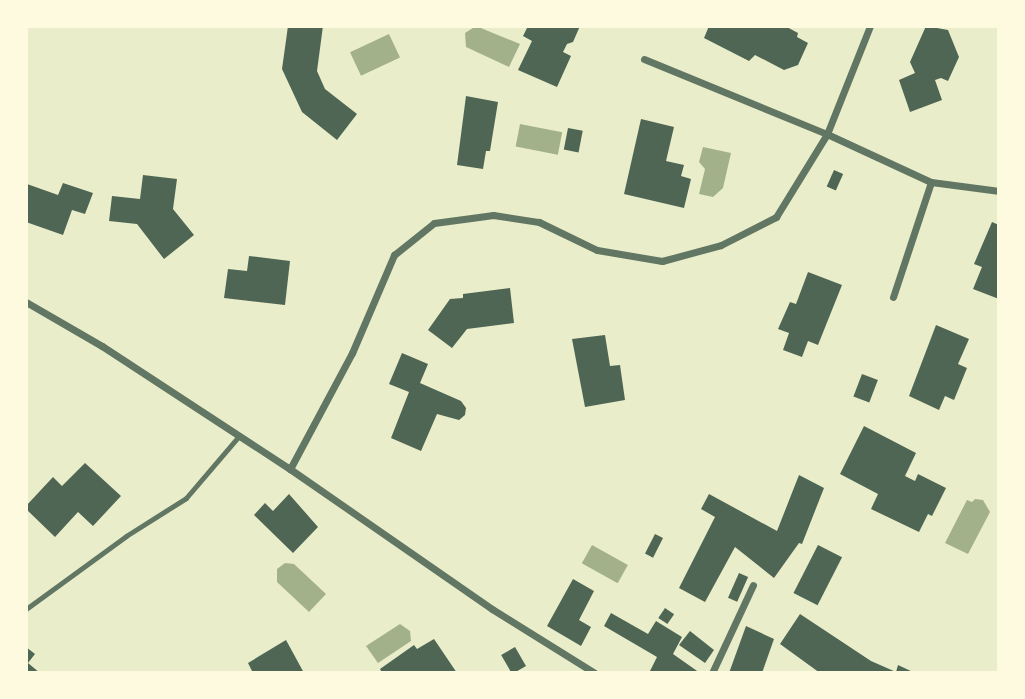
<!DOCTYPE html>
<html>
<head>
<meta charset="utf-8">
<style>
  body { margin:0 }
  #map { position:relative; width:1025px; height:699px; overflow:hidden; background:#e9edc9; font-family:"Alegreya Sans",sans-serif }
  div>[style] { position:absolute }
  .water>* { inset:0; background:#a3b18a; transform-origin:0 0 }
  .building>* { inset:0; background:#4f6655; transform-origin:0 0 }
  .service>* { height:5px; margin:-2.5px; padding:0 2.5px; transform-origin:2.5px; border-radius:2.5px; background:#617663 }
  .minor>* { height:7px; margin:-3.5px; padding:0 3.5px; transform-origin:3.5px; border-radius:3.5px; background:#617663 }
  span { translate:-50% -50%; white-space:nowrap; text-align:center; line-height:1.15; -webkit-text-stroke:7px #fefae0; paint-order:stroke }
  .frame { position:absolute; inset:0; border:28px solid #fefae0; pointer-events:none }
</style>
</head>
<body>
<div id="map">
  <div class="water">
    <i style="clip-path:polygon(476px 26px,520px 44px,509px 67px,466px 47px,465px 33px)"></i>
    <i style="left:389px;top:34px;width:26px;height:43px;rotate:65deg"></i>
    <i style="left:520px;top:124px;width:43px;height:23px;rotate:11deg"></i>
    <i style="clip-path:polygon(703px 147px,731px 153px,723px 188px,713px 197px,699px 194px,705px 169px,699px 162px)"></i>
    <i style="clip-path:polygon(975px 499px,983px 500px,990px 512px,968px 554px,945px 543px,967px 500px,972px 502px)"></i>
    <i style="left:592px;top:545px;width:41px;height:21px;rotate:29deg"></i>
    <i style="clip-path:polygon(285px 563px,294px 564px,326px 594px,309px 612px,277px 582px,277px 569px)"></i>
    <i style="clip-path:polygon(400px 624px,410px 631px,411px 641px,378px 663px,366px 646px)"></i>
  </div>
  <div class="building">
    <i style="clip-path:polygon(288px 26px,323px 26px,317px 71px,325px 89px,357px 114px,337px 140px,302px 112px,282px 69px)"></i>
    <i style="clip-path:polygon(528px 26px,580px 26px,573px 42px,567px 44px,563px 52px,571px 56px,557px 87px,518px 70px,532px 41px,523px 36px)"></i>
    <i style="clip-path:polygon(709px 26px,785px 26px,798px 33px,797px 37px,808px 43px,798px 65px,784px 70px,755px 55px,749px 61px,704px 38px)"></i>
    <i style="clip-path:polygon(926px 26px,948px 30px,959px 57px,948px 81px,941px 78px,935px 80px,942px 100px,910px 112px,899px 80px,915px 73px,910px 62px)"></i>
    <i style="clip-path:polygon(466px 96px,498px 102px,490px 151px,486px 151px,483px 169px,457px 165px)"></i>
    <i style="clip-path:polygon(641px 119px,674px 127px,666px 161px,684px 165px,681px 176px,691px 179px,684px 208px,624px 194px)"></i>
    <i style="left:568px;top:128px;width:15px;height:22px;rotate:11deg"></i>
    <i style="left:834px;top:170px;width:10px;height:18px;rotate:24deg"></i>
    <i style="clip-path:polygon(143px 175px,177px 179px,173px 209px,194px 235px,164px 259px,137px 224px,109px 221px,112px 196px,140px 199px)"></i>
    <i style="clip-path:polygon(63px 183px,93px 193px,85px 214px,72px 210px,63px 235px,26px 222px,27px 184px,58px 195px)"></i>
    <i style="clip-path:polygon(992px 222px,999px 225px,999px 299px,973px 289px,982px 267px,974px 264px)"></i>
    <i style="clip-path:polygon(249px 256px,290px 261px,285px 305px,224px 298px,228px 269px,247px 271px)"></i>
    <i style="clip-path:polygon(808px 272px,842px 285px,818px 345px,808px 341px,802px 357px,783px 350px,789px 333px,778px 329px,790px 302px,796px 304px)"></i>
    <i style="clip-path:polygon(510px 288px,514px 323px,467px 329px,452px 348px,428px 330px,450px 299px,463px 298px,463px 294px)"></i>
    <i style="clip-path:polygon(936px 325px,969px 339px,958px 364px,967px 368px,954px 400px,945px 396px,939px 410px,909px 396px)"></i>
    <i style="clip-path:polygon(605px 335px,610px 366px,620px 365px,625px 400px,585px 407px,572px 339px)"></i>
    <i style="clip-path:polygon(402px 353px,428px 364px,420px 383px,461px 401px,466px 408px,465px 415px,459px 420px,437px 414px,421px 451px,391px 438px,409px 392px,389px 384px)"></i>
    <i style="left:862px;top:374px;width:17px;height:24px;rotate:21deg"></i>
    <i style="clip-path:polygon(864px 426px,916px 453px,905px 476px,915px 481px,918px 474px,946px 488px,932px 516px,928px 514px,919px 532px,871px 509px,878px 494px,840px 474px)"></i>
    <i style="clip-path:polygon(85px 463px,121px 496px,93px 526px,78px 512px,55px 537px,26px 509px,26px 506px,53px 477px,62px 486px)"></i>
    <i style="clip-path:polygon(799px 475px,824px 488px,802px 544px,799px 543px,774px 578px,735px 547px,705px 602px,679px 588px,715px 517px,701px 509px,709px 494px,777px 531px)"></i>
    <i style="clip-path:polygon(289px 494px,318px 527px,293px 553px,254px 515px,265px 503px,273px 511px)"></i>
    <i style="left:655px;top:534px;width:9px;height:22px;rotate:27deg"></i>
    <i style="left:818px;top:545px;width:27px;height:54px;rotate:27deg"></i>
    <i style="left:739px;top:573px;width:10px;height:27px;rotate:24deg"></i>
    <i style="clip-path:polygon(573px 579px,594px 591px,579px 620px,591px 627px,581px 646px,547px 626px)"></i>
    <i style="left:665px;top:608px;width:11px;height:12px;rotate:34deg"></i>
    <i style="clip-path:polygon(611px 613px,648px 634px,656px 621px,682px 637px,673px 654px,700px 673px,649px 673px,657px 657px,604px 626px)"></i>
    <i style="clip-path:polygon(800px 614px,871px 661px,896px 672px,898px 665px,915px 673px,820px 673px,780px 644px)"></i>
    <i style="clip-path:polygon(746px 626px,774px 639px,762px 673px,729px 673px)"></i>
    <i style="clip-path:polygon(690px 631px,714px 650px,705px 663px,679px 645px)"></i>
    <i style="clip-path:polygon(434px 639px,457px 673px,382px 673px,380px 669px,414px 645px,417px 649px)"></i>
    <i style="clip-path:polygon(286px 640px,304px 673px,253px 673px,248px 663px)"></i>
    <i style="clip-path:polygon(26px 647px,35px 654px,28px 663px,40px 673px,26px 673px)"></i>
    <i style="left:515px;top:647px;width:22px;height:16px;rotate:60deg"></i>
  </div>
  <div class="service">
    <i style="left:26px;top:609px;width:124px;rotate:-36.1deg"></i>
    <i style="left:126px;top:536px;width:71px;rotate:-32.3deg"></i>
    <i style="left:186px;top:498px;width:82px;rotate:-49.5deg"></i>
  </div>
  <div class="minor">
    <i style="left:644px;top:59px;width:198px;rotate:22.3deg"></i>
    <i style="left:827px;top:134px;width:115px;rotate:24.8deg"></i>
    <i style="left:931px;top:182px;width:69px;rotate:7.5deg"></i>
    <i style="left:893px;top:297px;width:121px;rotate:-71.7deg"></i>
    <i style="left:26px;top:302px;width:88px;rotate:30.1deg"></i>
    <i style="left:102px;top:346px;width:225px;rotate:33.2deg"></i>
    <i style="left:290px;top:469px;width:246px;rotate:34.7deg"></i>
    <i style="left:492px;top:609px;width:121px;rotate:31.9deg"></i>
    <i style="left:290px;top:469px;width:132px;rotate:-61.9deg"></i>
    <i style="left:352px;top:353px;width:107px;rotate:-66.8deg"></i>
    <i style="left:394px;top:255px;width:51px;rotate:-38.7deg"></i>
    <i style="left:434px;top:223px;width:60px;rotate:-7.7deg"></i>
    <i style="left:493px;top:215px;width:47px;rotate:8.7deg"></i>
    <i style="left:539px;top:222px;width:64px;rotate:25.8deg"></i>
    <i style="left:597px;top:250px;width:66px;rotate:9.6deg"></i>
    <i style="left:662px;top:261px;width:61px;rotate:-15.2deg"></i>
    <i style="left:721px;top:245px;width:62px;rotate:-27deg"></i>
    <i style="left:776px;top:217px;width:97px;rotate:-58.4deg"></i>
    <i style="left:827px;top:134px;width:116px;rotate:-68.3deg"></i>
    <i style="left:712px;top:673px;width:97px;rotate:-65deg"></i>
  </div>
  <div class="frame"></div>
</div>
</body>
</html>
